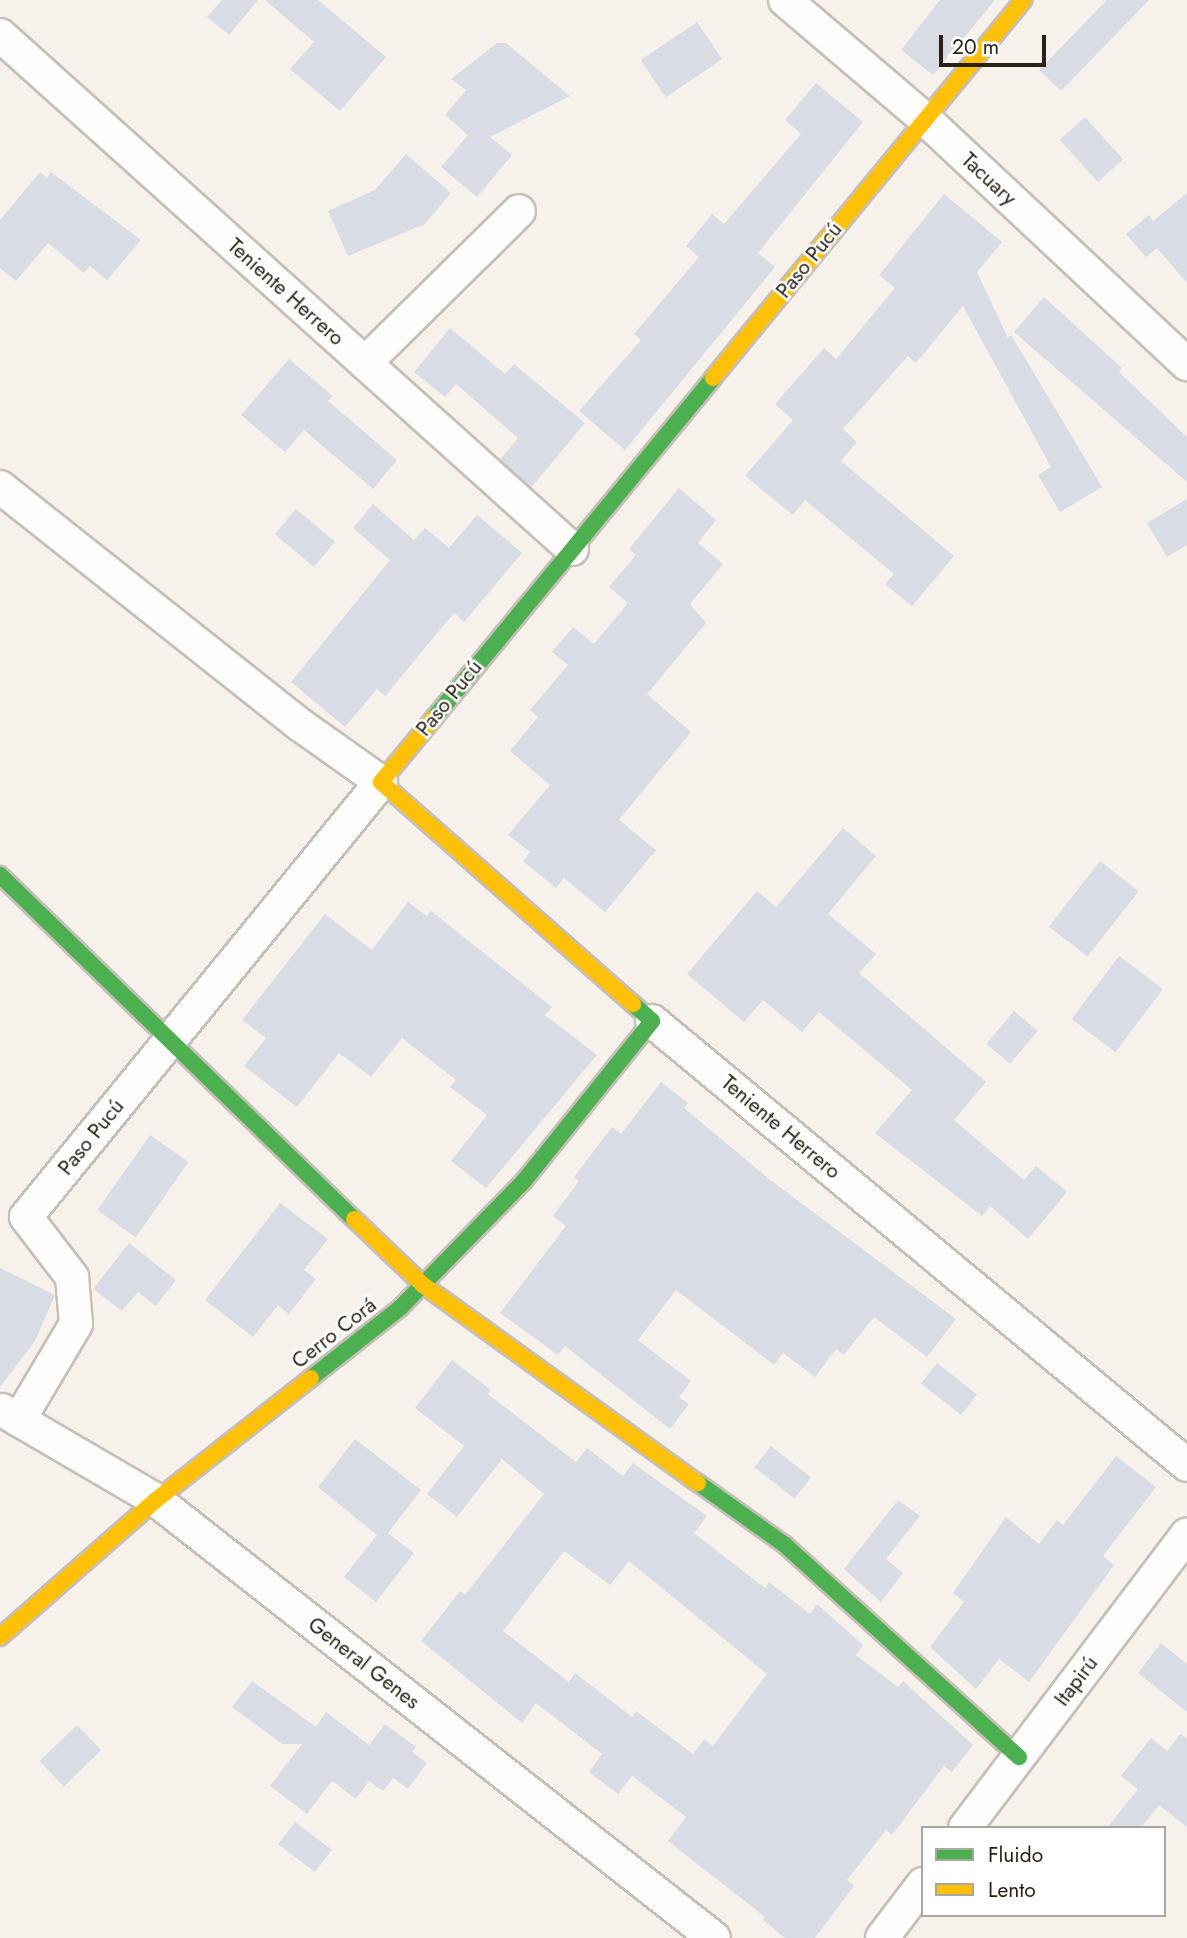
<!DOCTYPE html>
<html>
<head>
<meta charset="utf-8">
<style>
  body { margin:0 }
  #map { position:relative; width:1187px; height:1938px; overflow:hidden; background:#f7f1eb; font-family:Jost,sans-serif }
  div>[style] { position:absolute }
  .building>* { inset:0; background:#dadce5; transform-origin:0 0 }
  .roads { filter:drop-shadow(2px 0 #c6bfb7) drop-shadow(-2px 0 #c6bfb7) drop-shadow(0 2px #c6bfb7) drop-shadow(0 -2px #c6bfb7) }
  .street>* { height:32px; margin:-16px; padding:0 16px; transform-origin:16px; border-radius:16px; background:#fefdfc }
  .fast>* { height:16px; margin:-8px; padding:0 8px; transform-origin:8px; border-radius:8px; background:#4caf50 }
  .slow>* { height:16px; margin:-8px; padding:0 8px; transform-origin:8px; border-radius:8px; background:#ffc107 }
  span { translate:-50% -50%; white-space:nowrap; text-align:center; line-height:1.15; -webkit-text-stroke:5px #fff; paint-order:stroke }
  .street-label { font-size:21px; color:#2a2116 }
  .legend { position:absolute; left:921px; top:1826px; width:245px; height:91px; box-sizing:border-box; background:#fff; border:2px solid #aaa6a2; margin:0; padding:9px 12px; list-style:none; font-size:21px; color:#2a2116 }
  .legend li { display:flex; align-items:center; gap:14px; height:35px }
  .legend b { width:35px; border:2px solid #aaa6a2 }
  .scale { position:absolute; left:939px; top:35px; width:107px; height:32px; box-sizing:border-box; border:4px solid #2a2116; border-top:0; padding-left:9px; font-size:21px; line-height:24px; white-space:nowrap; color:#2a2116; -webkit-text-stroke:5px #fff; paint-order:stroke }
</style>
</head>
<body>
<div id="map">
  <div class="building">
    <i style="clip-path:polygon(222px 0,258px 0,229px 35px,207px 17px)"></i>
    <i style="clip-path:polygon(265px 0,318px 0,386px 57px,340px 111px,290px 69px,314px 42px)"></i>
    <i style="clip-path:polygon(940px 0,995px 0,933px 75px,901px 50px)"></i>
    <i style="clip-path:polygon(1107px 0,1149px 0,1061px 91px,1039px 70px)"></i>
    <i style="left:697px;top:22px;width:45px;height:68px;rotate:56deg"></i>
    <i style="clip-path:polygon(497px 43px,506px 43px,570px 96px,490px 137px,512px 155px,477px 197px,441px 167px,468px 135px,445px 115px,466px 90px,451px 79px)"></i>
    <i style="clip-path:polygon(816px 83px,863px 122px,758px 253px,775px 267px,625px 450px,579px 411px,641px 340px,634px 334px,699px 257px,686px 246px,712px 214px,724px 224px,801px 134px,785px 120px)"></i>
    <i style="left:1085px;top:117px;width:57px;height:34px;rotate:48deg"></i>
    <i style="clip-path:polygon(406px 154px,451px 193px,425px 224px,348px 256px,328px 211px,375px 190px)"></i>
    <i style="clip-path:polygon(40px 172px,47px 178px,51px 172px,141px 240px,107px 280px,90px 266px,84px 273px,48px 243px,16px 281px,0 268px,0 220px)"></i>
    <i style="clip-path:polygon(1187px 193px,1187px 283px,1157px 248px,1146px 257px,1126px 234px,1149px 215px,1153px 221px)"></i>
    <i style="clip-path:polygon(944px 194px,1002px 242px,977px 272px,1008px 338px,1011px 335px,1102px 487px,1060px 512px,1038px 475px,1051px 467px,963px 306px,916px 363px,908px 356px,843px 429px,857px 442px,841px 461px,954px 556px,912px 606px,885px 584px,894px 574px,805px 500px,793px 515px,745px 476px,793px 420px,775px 404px,824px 348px,836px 359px,895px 288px,879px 275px)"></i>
    <i style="clip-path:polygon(1044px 297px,1122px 368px,1119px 372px,1187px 437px,1187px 482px,1014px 332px)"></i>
    <i style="clip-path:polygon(450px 328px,505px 374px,514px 364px,585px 423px,531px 488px,500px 460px,518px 438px,456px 384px,445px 397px,414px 372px)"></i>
    <i style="clip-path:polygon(289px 359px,333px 396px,328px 401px,397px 460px,373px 489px,304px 430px,285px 452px,241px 415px)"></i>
    <i style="clip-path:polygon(679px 488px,716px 520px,698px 543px,723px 564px,690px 604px,706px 623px,647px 694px,691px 732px,619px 820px,656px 850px,605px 912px,564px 878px,556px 888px,523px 861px,530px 852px,508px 835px,550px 785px,510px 751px,538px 717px,530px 710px,568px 665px,552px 652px,573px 627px,594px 644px,628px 603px,609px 587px,636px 555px,629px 549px)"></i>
    <i style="clip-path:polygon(1187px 499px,1187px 545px,1167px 557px,1147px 523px)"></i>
    <i style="clip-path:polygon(373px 504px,414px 540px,425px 528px,449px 548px,477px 515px,522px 553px,464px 622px,454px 613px,385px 696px,377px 689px,345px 727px,291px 682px,390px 560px,353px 528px)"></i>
    <i style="left:296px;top:509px;width:51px;height:33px;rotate:40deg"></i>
    <i style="clip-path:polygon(843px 828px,876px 856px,828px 914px,876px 954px,859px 973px,986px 1082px,954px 1120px,1024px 1180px,1036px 1166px,1067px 1192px,1028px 1239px,990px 1206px,982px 1216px,875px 1133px,912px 1090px,819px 1012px,802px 1032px,763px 1000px,744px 1022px,687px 974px,757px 891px,776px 907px)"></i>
    <i style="left:1100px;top:861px;width:49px;height:83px;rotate:38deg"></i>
    <i style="clip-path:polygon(408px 902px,427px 916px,431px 911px,552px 1007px,545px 1015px,597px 1055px,486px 1188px,451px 1161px,487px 1115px,450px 1087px,456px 1080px,402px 1038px,371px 1077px,339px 1053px,297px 1107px,244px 1066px,266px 1038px,242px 1020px,325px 914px,372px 950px)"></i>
    <i style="left:1119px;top:956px;width:55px;height:79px;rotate:37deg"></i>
    <i style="left:1014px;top:1011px;width:31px;height:43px;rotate:40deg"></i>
    <i style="clip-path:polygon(661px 1082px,688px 1103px,684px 1108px,769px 1179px,956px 1319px,927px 1357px,874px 1317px,844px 1355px,836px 1349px,815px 1377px,783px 1353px,774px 1365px,676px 1290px,638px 1340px,691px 1381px,679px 1397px,689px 1404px,670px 1429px,565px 1346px,558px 1355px,500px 1313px,566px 1226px,553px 1216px,579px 1181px,574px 1177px,612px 1127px,621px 1134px)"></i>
    <i style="left:150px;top:1135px;width:47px;height:92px;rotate:35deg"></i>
    <i style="clip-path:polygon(280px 1203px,328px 1239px,304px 1270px,316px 1279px,289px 1314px,278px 1305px,253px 1337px,205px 1300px)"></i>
    <i style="clip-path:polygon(129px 1243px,176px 1280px,156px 1306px,138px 1292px,122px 1311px,93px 1289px)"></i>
    <i style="clip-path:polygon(0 1268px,55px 1295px,35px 1341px,0 1387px)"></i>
    <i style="clip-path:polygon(evenodd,452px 1360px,491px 1390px,488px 1394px,576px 1462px,587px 1448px,623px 1476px,633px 1463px,707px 1516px,694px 1533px,765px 1588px,769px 1582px,810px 1614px,817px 1604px,863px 1645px,856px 1655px,898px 1687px,903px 1681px,973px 1745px,952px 1772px,944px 1766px,892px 1835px,886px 1830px,847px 1880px,854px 1886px,815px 1938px,785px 1938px,763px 1920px,765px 1917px,668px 1841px,686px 1817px,632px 1776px,618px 1794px,589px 1772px,602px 1754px,536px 1703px,522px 1723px,421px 1641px,460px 1591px,465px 1595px,544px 1494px,502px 1459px,457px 1517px,427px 1494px,464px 1446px,415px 1408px,452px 1360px,564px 1551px,610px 1585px,629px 1561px,767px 1674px,713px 1746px,704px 1739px,693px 1754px,636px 1711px,632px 1717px,575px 1673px,569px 1682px,503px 1631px,564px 1551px)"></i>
    <i style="left:937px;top:1363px;width:51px;height:26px;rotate:38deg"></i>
    <i style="clip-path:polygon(355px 1439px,421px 1490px,388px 1533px,414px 1553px,376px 1602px,344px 1577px,377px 1535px,318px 1487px)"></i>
    <i style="left:771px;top:1446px;width:51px;height:27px;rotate:38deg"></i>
    <i style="clip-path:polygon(1116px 1456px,1156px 1487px,1103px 1556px,1114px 1565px,1029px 1682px,999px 1659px,976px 1689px,930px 1647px,964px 1602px,953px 1593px,1006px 1517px,1039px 1544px,1057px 1520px,1063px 1525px)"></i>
    <i style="clip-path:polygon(898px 1500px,920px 1516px,886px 1559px,903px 1573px,881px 1602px,844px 1569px)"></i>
    <i style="clip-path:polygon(1161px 1643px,1187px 1664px,1187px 1712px,1138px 1673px)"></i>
    <i style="clip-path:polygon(252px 1681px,316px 1727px,326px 1712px,369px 1745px,385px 1724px,416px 1747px,412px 1752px,427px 1763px,408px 1789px,393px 1778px,383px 1791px,369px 1781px,356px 1799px,332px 1781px,307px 1814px,270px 1786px,302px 1744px,282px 1744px,232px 1707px)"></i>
    <i style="left:77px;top:1725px;width:35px;height:52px;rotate:46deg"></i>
    <i style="clip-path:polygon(1180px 1734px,1187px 1739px,1187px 1827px,1159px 1805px,1141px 1828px,1107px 1828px,1138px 1789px,1121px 1776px,1151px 1738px,1167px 1751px)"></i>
    <i style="left:295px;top:1822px;width:46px;height:28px;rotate:37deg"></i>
  </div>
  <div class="roads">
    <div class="street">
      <i style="left:785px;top:0;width:184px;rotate:40.4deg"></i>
      <i style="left:925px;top:119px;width:359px;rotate:43.1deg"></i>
      <i style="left:0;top:35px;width:769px;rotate:41.94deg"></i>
      <i style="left:365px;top:363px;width:216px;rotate:-44.6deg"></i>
      <i style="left:0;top:487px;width:382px;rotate:38.4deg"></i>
      <i style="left:299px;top:724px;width:100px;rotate:35.3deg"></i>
      <i style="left:381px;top:782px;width:561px;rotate:129.22deg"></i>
      <i style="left:26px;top:1217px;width:76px;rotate:52.5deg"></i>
      <i style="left:72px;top:1277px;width:47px;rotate:85.1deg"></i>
      <i style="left:76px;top:1324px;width:112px;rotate:120.7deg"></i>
      <i style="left:652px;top:1021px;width:695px;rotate:39.69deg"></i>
      <i style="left:2px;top:1410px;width:178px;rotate:30.3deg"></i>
      <i style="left:156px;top:1500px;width:709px;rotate:38.13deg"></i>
      <i style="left:965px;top:1828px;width:368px;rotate:-52.9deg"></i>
      <i style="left:882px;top:1938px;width:68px;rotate:-52.8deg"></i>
    </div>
    <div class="fast">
      <i style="left:434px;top:718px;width:440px;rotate:-50.6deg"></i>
      <i style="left:0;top:875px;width:494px;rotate:44.2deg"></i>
      <i style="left:311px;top:1378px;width:113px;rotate:-38.2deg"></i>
      <i style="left:400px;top:1308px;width:177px;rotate:-45.7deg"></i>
      <i style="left:524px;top:1181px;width:205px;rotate:-51.3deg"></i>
      <i style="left:652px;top:1021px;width:25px;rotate:-138deg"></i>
      <i style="left:698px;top:1483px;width:107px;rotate:35.5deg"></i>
      <i style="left:785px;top:1545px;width:316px;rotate:42.2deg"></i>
    </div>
    <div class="slow">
      <i style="left:713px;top:378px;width:489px;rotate:-50.6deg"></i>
      <i style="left:434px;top:718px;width:83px;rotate:129.6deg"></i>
      <i style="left:381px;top:782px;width:336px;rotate:41.4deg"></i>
      <i style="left:354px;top:1219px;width:95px;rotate:43.7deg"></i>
      <i style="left:423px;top:1285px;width:339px;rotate:35.8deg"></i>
      <i style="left:0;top:1637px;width:208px;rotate:-41.3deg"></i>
      <i style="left:156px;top:1500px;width:197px;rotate:-38.2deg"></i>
    </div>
  </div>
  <div class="street-label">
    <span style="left:989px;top:179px;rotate:43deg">Tacuary</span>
    <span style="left:809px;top:260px;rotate:-51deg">Paso Pucú</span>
    <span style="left:286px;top:292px;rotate:42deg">Teniente Herrero</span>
    <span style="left:449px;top:698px;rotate:-51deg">Paso Pucú</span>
    <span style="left:781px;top:1127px;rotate:40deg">Teniente Herrero</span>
    <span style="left:91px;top:1137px;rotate:-51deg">Paso Pucú</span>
    <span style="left:334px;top:1333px;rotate:-38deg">Cerro Corá</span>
    <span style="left:364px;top:1663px;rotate:38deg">General Genes</span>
    <span style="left:1076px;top:1681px;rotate:-53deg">Itapirú</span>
  </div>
  <ul class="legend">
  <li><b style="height:9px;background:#4caf50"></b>Fluido</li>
  <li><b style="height:9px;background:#ffc107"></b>Lento</li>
  </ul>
  <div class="scale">20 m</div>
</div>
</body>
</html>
